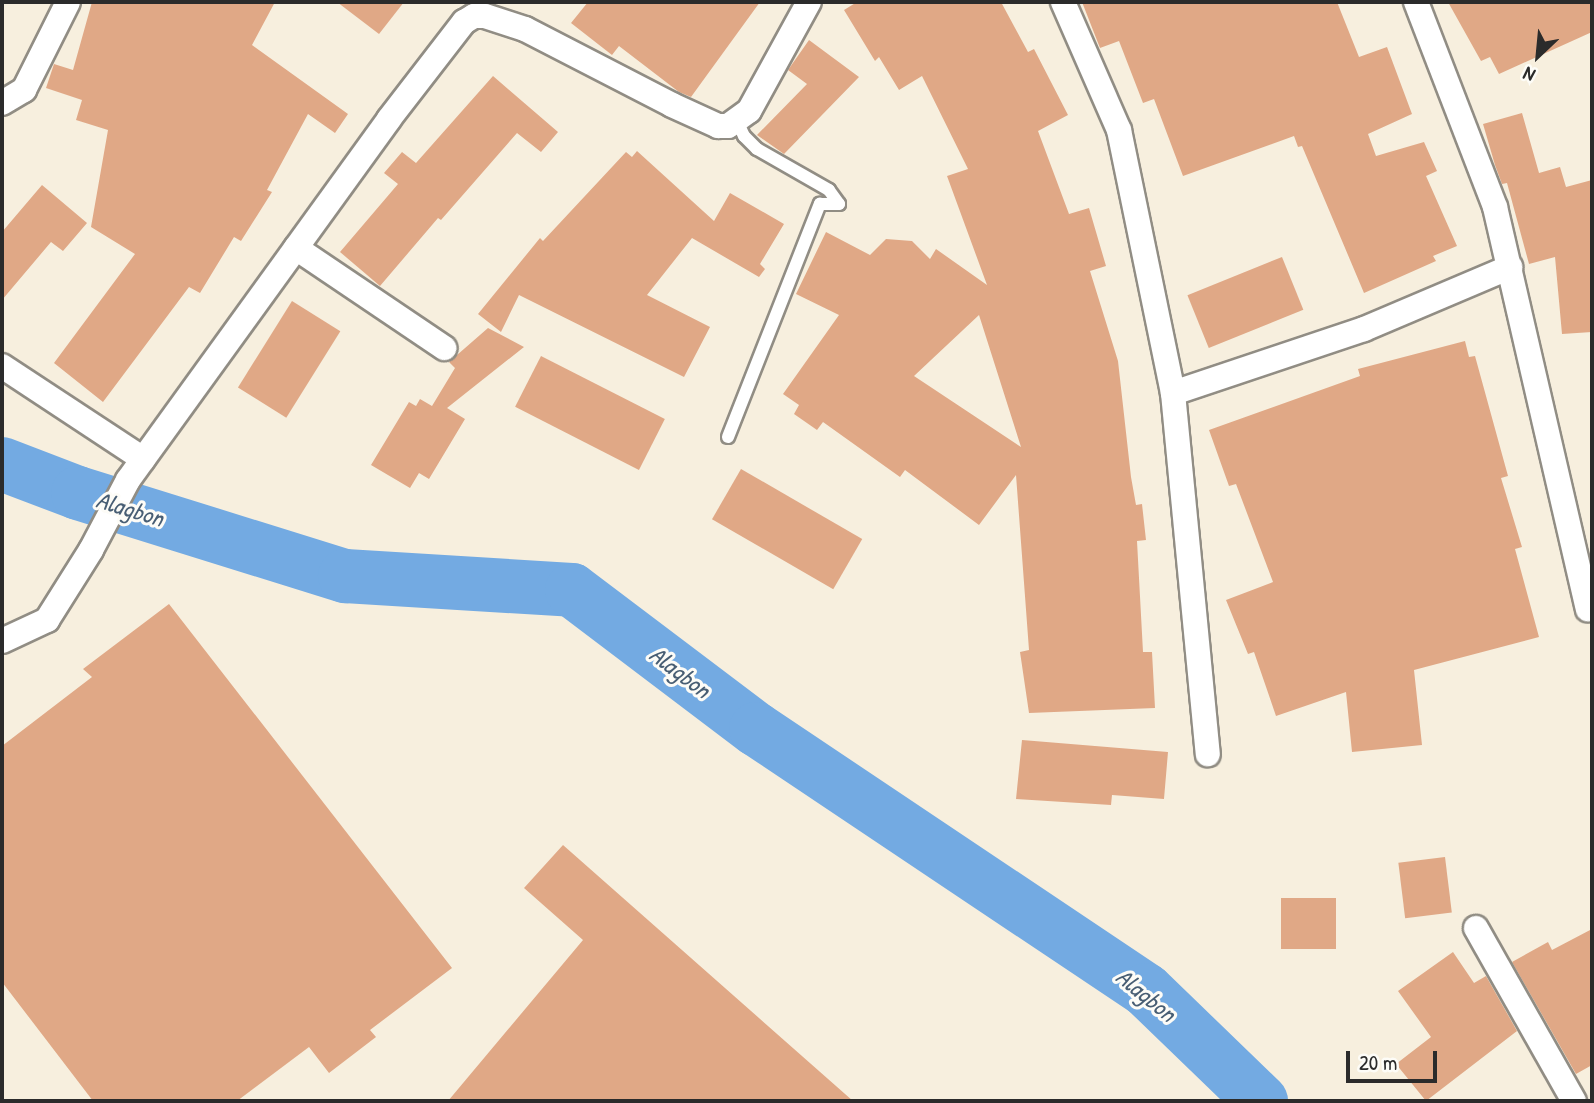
<!DOCTYPE html>
<html>
<head>
<meta charset="utf-8">
<style>
  body { margin:0 }
  #map { position:relative; width:1594px; height:1103px; overflow:hidden; background:#f7efde; font-family:"Patrick Hand",sans-serif }
  div>[style] { position:absolute }
  .river>* { height:54px; margin:-27px; padding:0 27px; transform-origin:27px; border-radius:27px; background:#73aae2 }
  .building>* { inset:0; background:#e0a886; transform-origin:0 0 }
  .roads { filter:drop-shadow(2px 0 #918d84) drop-shadow(-2px 0 #918d84) drop-shadow(0 2px #918d84) drop-shadow(0 -2px #918d84) }
  .lane>* { height:12px; margin:-6px; padding:0 6px; transform-origin:6px; border-radius:6px; background:#fff }
  .street>* { height:24px; margin:-12px; padding:0 12px; transform-origin:12px; border-radius:12px; background:#fff }
  span { translate:-50% -50%; white-space:nowrap; text-align:center; line-height:1.15; -webkit-text-stroke:6px #fdfcf7; paint-order:stroke }
  .water-label { font-size:24px; color:#485e74; font-style:italic }
  .frame { position:absolute; inset:0; border:4px solid #2b2b2b; pointer-events:none }
  .north { position:absolute; left:1503px; top:21px; width:70px; height:70px; -webkit-text-stroke:5px #fdfcf7; paint-order:stroke; rotate:206deg; font-size:19px; font-weight:700; line-height:28px; text-align:center; color:#2b2b2b }
  .north::after { content:''; display:block; margin:auto; width:24px; height:32px; background:#2b2b2b; clip-path:polygon(50% 0,100% 100%,50% 72%,0 100%) }
  .scale { position:absolute; left:1346px; top:1051px; width:91px; height:32px; box-sizing:border-box; border:4px solid #2b2b2b; border-top:0; padding-left:9px; font-size:21px; line-height:24px; white-space:nowrap; color:#2b2b2b; -webkit-text-stroke:5px #fdfcf7; paint-order:stroke }
</style>
</head>
<body>
<div id="map">
  <div class="river">
    <i style="left:2px;top:464px;width:81px;rotate:20.9deg"></i>
    <i style="left:78px;top:493px;width:280px;rotate:17.3deg"></i>
    <i style="left:345px;top:576px;width:227px;rotate:3.5deg"></i>
    <i style="left:572px;top:590px;width:231px;rotate:37.1deg"></i>
    <i style="left:756px;top:729px;width:469px;rotate:33.8deg"></i>
    <i style="left:1146px;top:990px;width:160px;rotate:44deg"></i>
  </div>
  <div class="building">
    <i style="clip-path:polygon(92px 2px,275px 2px,252px 45px,348px 114px,335px 133px,308px 114px,267px 190px,272px 192px,241px 241px,234px 237px,200px 293px,189px 287px,103px 402px,54px 363px,135px 254px,91px 227px,108px 130px,76px 120px,82px 100px,46px 88px,54px 64px,73px 70px)"></i>
    <i style="clip-path:polygon(337px 2px,404px 2px,379px 34px)"></i>
    <i style="clip-path:polygon(588px 2px,760px 2px,691px 97px,679px 92px,619px 46px,612px 55px,571px 23px)"></i>
    <i style="clip-path:polygon(evenodd,857px 2px,1001px 2px,1028px 52px,1034px 49px,1068px 115px,1038px 131px,1069px 214px,1089px 208px,1106px 266px,1090px 271px,1118px 361px,1131px 477px,1136px 505px,1142px 504px,1146px 540px,1137px 541px,1143px 652px,1152px 652px,1155px 708px,1029px 713px,1020px 652px,1029px 650px,1016px 475px,979px 525px,905px 470px,900px 477px,823px 422px,817px 430px,794px 414px,799px 405px,783px 394px,839px 315px,796px 294px,826px 232px,870px 255px,886px 239px,912px 241px,930px 259px,936px 249px,987px 285px,947px 176px,968px 169px,922px 76px,899px 90px,879px 57px,875px 61px,844px 10px,857px 2px,979px 315px,1021px 447px,914px 376px,979px 315px)"></i>
    <i style="clip-path:polygon(1082px 2px,1337px 2px,1359px 57px,1387px 47px,1412px 114px,1368px 134px,1376px 156px,1424px 142px,1437px 171px,1426px 176px,1457px 246px,1433px 256px,1436px 261px,1364px 293px,1302px 146px,1298px 147px,1294px 136px,1183px 176px,1154px 99px,1143px 103px,1119px 41px,1100px 48px)"></i>
    <i style="clip-path:polygon(1448px 2px,1592px 2px,1592px 32px,1499px 74px,1490px 57px,1481px 61px)"></i>
    <i style="clip-path:polygon(809px 40px,859px 77px,784px 154px,757px 135px,807px 84px,788px 70px)"></i>
    <i style="clip-path:polygon(493px 76px,558px 132px,541px 152px,517px 133px,441px 220px,438px 218px,380px 286px,340px 252px,398px 184px,384px 173px,402px 152px,416px 163px)"></i>
    <i style="clip-path:polygon(1522px 113px,1539px 173px,1560px 167px,1566px 187px,1592px 180px,1592px 332px,1562px 334px,1555px 257px,1529px 264px,1507px 183px,1502px 184px,1495px 165px,1483px 124px)"></i>
    <i style="clip-path:polygon(637px 151px,714px 221px,730px 193px,784px 224px,760px 264px,765px 269px,759px 277px,692px 238px,647px 295px,710px 327px,684px 377px,519px 295px,501px 332px,478px 314px,540px 238px,543px 241px,626px 152px,632px 157px)"></i>
    <i style="clip-path:polygon(42px 185px,87px 223px,63px 251px,51px 242px,2px 300px,2px 232px)"></i>
    <i style="left:1282px;top:257px;width:57px;height:102px;rotate:68deg"></i>
    <i style="left:292px;top:301px;width:57px;height:102px;rotate:32deg"></i>
    <i style="clip-path:polygon(488px 328px,524px 347px,447px 408px,465px 419px,429px 479px,419px 473px,410px 488px,371px 465px,409px 402px,416px 406px,420px 399px,432px 406px,455px 368px,449px 362px)"></i>
    <i style="clip-path:polygon(1465px 341px,1469px 357px,1475px 356px,1508px 476px,1501px 478px,1522px 547px,1515px 549px,1539px 637px,1414px 670px,1422px 745px,1352px 752px,1346px 692px,1276px 716px,1254px 652px,1248px 654px,1226px 600px,1273px 582px,1236px 484px,1229px 486px,1209px 430px,1360px 376px,1358px 369px)"></i>
    <i style="left:541px;top:356px;width:139px;height:57px;rotate:27deg"></i>
    <i style="left:741px;top:469px;width:140px;height:58px;rotate:30deg"></i>
    <i style="clip-path:polygon(169px 604px,452px 968px,370px 1030px,376px 1037px,329px 1073px,309px 1047px,237px 1101px,93px 1101px,2px 982px,2px 746px,92px 677px,83px 669px)"></i>
    <i style="clip-path:polygon(1022px 740px,1168px 752px,1164px 799px,1112px 795px,1111px 805px,1016px 799px)"></i>
    <i style="clip-path:polygon(563px 845px,853px 1101px,448px 1101px,583px 940px,524px 888px)"></i>
    <i style="left:1445px;top:857px;width:56px;height:47px;rotate:83deg"></i>
    <i style="left:1336px;top:898px;width:51px;height:55px;rotate:90deg"></i>
    <i style="clip-path:polygon(1592px 929px,1592px 1065px,1576px 1074px,1512px 962px,1548px 942px,1552px 950px)"></i>
    <i style="clip-path:polygon(1453px 952px,1474px 983px,1486px 976px,1517px 1031px,1426px 1101px,1396px 1064px,1431px 1037px,1398px 991px)"></i>
  </div>
  <div class="roads">
    <div class="lane">
      <i style="left:728px;top:437px;width:251px;rotate:-68.5deg"></i>
      <i style="left:820px;top:204px;width:19px"></i>
      <i style="left:839px;top:204px;width:17px;rotate:-126deg"></i>
      <i style="left:829px;top:190px;width:83px;rotate:-150.3deg"></i>
      <i style="left:757px;top:149px;width:18px;rotate:-135deg"></i>
      <i style="left:744px;top:136px;width:17px;rotate:-115deg"></i>
    </div>
    <div class="street">
      <i style="left:1063px;top:2px;width:140px;rotate:66.4deg"></i>
      <i style="left:1119px;top:130px;width:268px;rotate:78.4deg"></i>
      <i style="left:1173px;top:393px;width:363px;rotate:84.5deg"></i>
      <i style="left:1416px;top:2px;width:220px;rotate:68.9deg"></i>
      <i style="left:1495px;top:207px;width:413px;rotate:77deg"></i>
      <i style="left:2px;top:103px;width:26px;rotate:-31deg"></i>
      <i style="left:24px;top:90px;width:98px;rotate:-63.4deg"></i>
      <i style="left:296px;top:248px;width:179px;rotate:34deg"></i>
      <i style="left:2px;top:366px;width:169px;rotate:33.4deg"></i>
      <i style="left:1173px;top:393px;width:201px;rotate:-18.5deg"></i>
      <i style="left:1364px;top:329px;width:159px;rotate:-23deg"></i>
      <i style="left:2px;top:641px;width:50px;rotate:-25deg"></i>
      <i style="left:47px;top:620px;width:83px;rotate:-57.8deg"></i>
      <i style="left:91px;top:550px;width:79px;rotate:-62.1deg"></i>
      <i style="left:128px;top:480px;width:445px;rotate:-54.1deg"></i>
      <i style="left:389px;top:119px;width:123px;rotate:-52.3deg"></i>
      <i style="left:464px;top:22px;width:12px;rotate:-31deg"></i>
      <i style="left:474px;top:16px;width:11px"></i>
      <i style="left:485px;top:16px;width:42px;rotate:18deg"></i>
      <i style="left:525px;top:29px;width:165px;rotate:27.3deg"></i>
      <i style="left:672px;top:105px;width:51px;rotate:24.5deg"></i>
      <i style="left:718px;top:126px;width:10px"></i>
      <i style="left:728px;top:126px;width:26px;rotate:-36deg"></i>
      <i style="left:749px;top:111px;width:124px;rotate:-61.2deg"></i>
      <i style="left:1476px;top:928px;width:199px;rotate:60.5deg"></i>
    </div>
  </div>
  <div class="water-label">
    <span style="left:130px;top:509px;rotate:17deg">Alagbon</span>
    <span style="left:680px;top:672px;rotate:37deg">Alagbon</span>
    <span style="left:1146px;top:995px;rotate:39deg">Alagbon</span>
  </div>
  <div class="frame"></div>
  <div class="north">N</div>
  <div class="scale">20 m</div>
</div>
</body>
</html>
